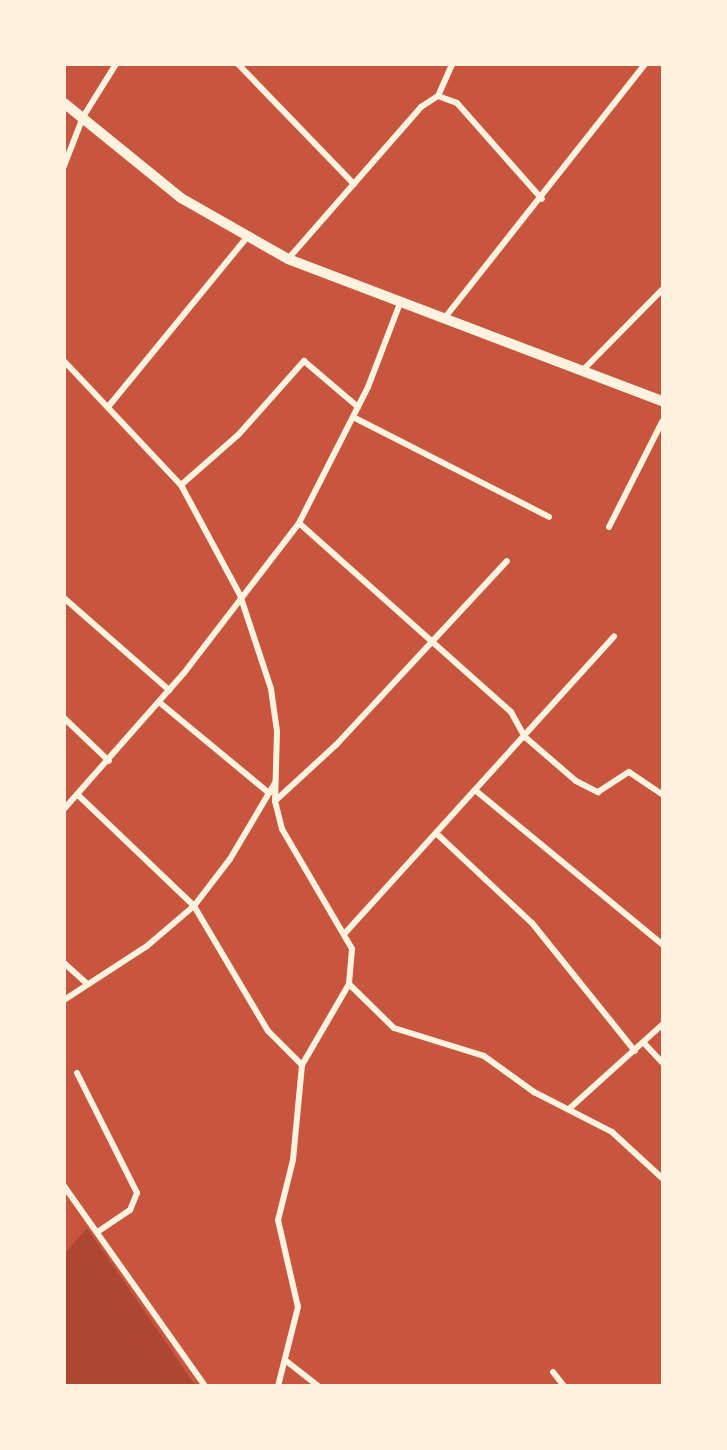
<!DOCTYPE html>
<html>
<head>
<meta charset="utf-8">
<style>
  body { margin:0 }
  #map { position:relative; width:727px; height:1450px; overflow:hidden; background:#c8553d; font-family:"Space Grotesk",sans-serif }
  div>[style] { position:absolute }
  .green>* { inset:0; background:#ae4732 }
  .minor>* { height:6px; margin:-3px; padding:0 3px; transform-origin:3px; border-radius:3px; background:#fff3e0 }
  .tertiary>* { height:10px; margin:-5px; padding:0 5px; transform-origin:5px; border-radius:5px; background:#fff3e0 }
  span { translate:-50% -50%; white-space:nowrap; text-align:center; line-height:1.15; -webkit-text-stroke:6px #fff3e0; paint-order:stroke }
  .frame { position:absolute; inset:0; border:66px solid #fff3e0; pointer-events:none }
</style>
</head>
<body>
<div id="map">
  <div class="green">
    <i style="clip-path:polygon(87px 1228px,195px 1385px,65px 1385px,65px 1253px)"></i>
  </div>
  <div class="minor">
    <i style="left:238px;top:64px;width:167px;rotate:46deg"></i>
    <i style="left:438px;top:96px;width:35px;rotate:-66deg"></i>
    <i style="left:64px;top:166px;width:53px;rotate:-68.8deg"></i>
    <i style="left:83px;top:117px;width:62px;rotate:-58.1deg"></i>
    <i style="left:288px;top:259px;width:202px;rotate:-48.8deg"></i>
    <i style="left:421px;top:107px;width:20px;rotate:-33deg"></i>
    <i style="left:438px;top:96px;width:20px;rotate:20deg"></i>
    <i style="left:457px;top:103px;width:128px;rotate:48.5deg"></i>
    <i style="left:443px;top:320px;width:326px;rotate:-51.7deg"></i>
    <i style="left:64px;top:361px;width:170px;rotate:46.7deg"></i>
    <i style="left:181px;top:485px;width:125px;rotate:61.8deg"></i>
    <i style="left:240px;top:595px;width:99px;rotate:71.7deg"></i>
    <i style="left:271px;top:689px;width:42px;rotate:81.9deg"></i>
    <i style="left:277px;top:731px;width:70px;rotate:91.6deg"></i>
    <i style="left:275px;top:801px;width:29px;rotate:76deg"></i>
    <i style="left:282px;top:829px;width:139px;rotate:59.7deg"></i>
    <i style="left:352px;top:949px;width:35px;rotate:95deg"></i>
    <i style="left:349px;top:984px;width:94px;rotate:120.1deg"></i>
    <i style="left:302px;top:1065px;width:95px;rotate:95.4deg"></i>
    <i style="left:293px;top:1160px;width:62px;rotate:104deg"></i>
    <i style="left:278px;top:1220px;width:89px;rotate:77.1deg"></i>
    <i style="left:298px;top:1307px;width:81px;rotate:104.2deg"></i>
    <i style="left:584px;top:369px;width:111px;rotate:-45.4deg"></i>
    <i style="left:108px;top:407px;width:221px;rotate:-50.7deg"></i>
    <i style="left:353px;top:417px;width:220px;rotate:27deg"></i>
    <i style="left:181px;top:485px;width:77px;rotate:-41.3deg"></i>
    <i style="left:239px;top:434px;width:98px;rotate:-48.3deg"></i>
    <i style="left:304px;top:361px;width:71px;rotate:40.4deg"></i>
    <i style="left:299px;top:523px;width:284px;rotate:41.7deg"></i>
    <i style="left:511px;top:712px;width:29px;rotate:61deg"></i>
    <i style="left:525px;top:737px;width:67px;rotate:40.8deg"></i>
    <i style="left:576px;top:781px;width:25px;rotate:27deg"></i>
    <i style="left:598px;top:792px;width:37px;rotate:-33deg"></i>
    <i style="left:629px;top:772px;width:40px;rotate:34deg"></i>
    <i style="left:609px;top:527px;width:118px;rotate:-63.2deg"></i>
    <i style="left:64px;top:598px;width:140px;rotate:41.2deg"></i>
    <i style="left:159px;top:702px;width:143px;rotate:39.6deg"></i>
    <i style="left:64px;top:718px;width:62px;rotate:43.7deg"></i>
    <i style="left:475px;top:790px;width:242px;rotate:39.5deg"></i>
    <i style="left:78px;top:795px;width:161px;rotate:43.7deg"></i>
    <i style="left:194px;top:906px;width:145px;rotate:59.4deg"></i>
    <i style="left:268px;top:1031px;width:48px;rotate:45deg"></i>
    <i style="left:275px;top:801px;width:83px;rotate:-42.6deg"></i>
    <i style="left:336px;top:745px;width:251px;rotate:-47.1deg"></i>
    <i style="left:64px;top:809px;width:181px;rotate:-48.6deg"></i>
    <i style="left:184px;top:673px;width:189px;rotate:-52.5deg"></i>
    <i style="left:299px;top:523px;width:153px;rotate:-63.1deg"></i>
    <i style="left:368px;top:387px;width:87px;rotate:-69.1deg"></i>
    <i style="left:436px;top:833px;width:132px;rotate:43.2deg"></i>
    <i style="left:532px;top:923px;width:164px;rotate:51.2deg"></i>
    <i style="left:346px;top:932px;width:399px;rotate:-47.8deg"></i>
    <i style="left:64px;top:963px;width:31px;rotate:42deg"></i>
    <i style="left:349px;top:984px;width:63px;rotate:44.4deg"></i>
    <i style="left:394px;top:1028px;width:94px;rotate:17.3deg"></i>
    <i style="left:484px;top:1056px;width:62px;rotate:35.8deg"></i>
    <i style="left:534px;top:1092px;width:88px;rotate:27.1deg"></i>
    <i style="left:612px;top:1132px;width:68px;rotate:42.6deg"></i>
    <i style="left:64px;top:1000px;width:99px;rotate:-33deg"></i>
    <i style="left:147px;top:946px;width:62px;rotate:-40.4deg"></i>
    <i style="left:194px;top:906px;width:59px;rotate:-52.5deg"></i>
    <i style="left:230px;top:859px;width:88px;rotate:-59.4deg"></i>
    <i style="left:644px;top:1043px;width:26px;rotate:47deg"></i>
    <i style="left:77px;top:1073px;width:134px;rotate:63.4deg"></i>
    <i style="left:137px;top:1193px;width:18px;rotate:112deg"></i>
    <i style="left:130px;top:1210px;width:36px;rotate:146deg"></i>
    <i style="left:570px;top:1108px;width:124px;rotate:-42.1deg"></i>
    <i style="left:64px;top:1186px;width:245px;rotate:54.8deg"></i>
    <i style="left:285px;top:1360px;width:42px;rotate:38.2deg"></i>
    <i style="left:553px;top:1372px;width:18px;rotate:52deg"></i>
  </div>
  <div class="tertiary">
    <i style="left:64px;top:103px;width:151px;rotate:39.1deg"></i>
    <i style="left:181px;top:198px;width:123px;rotate:29.7deg"></i>
    <i style="left:288px;top:259px;width:400px;rotate:20.8deg"></i>
  </div>
  <div class="frame"></div>
</div>
</body>
</html>
